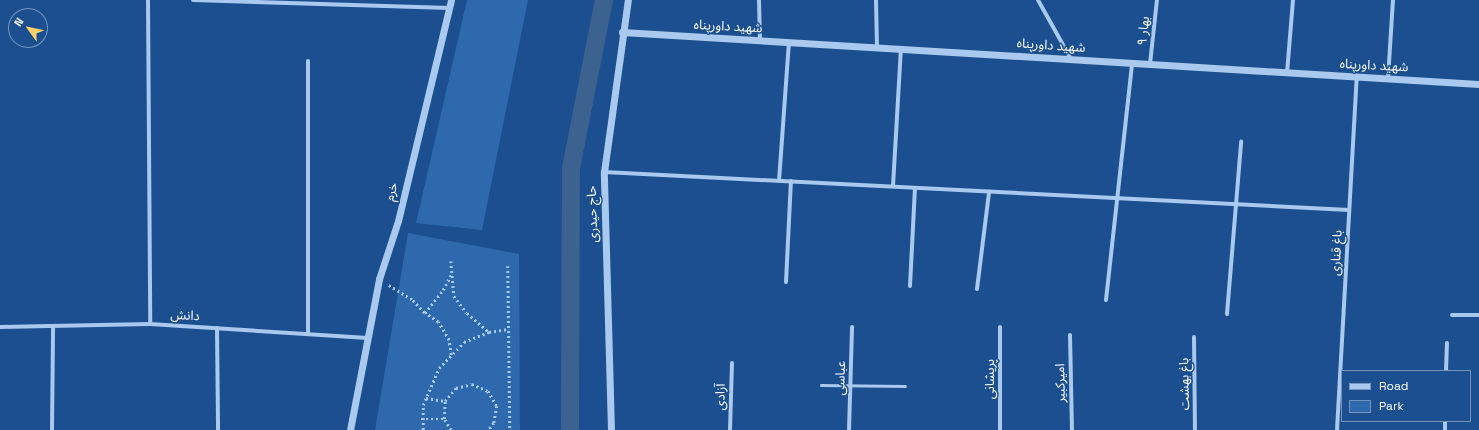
<!DOCTYPE html>
<html>
<head>
<meta charset="utf-8">
<style>
  body { margin:0 }
  #map { position:relative; width:1479px; height:430px; overflow:hidden; background:#1b4f8f; font-family:"Space Grotesk","Noto Sans Arabic",sans-serif }
  div>[style] { position:absolute }
  .green>* { inset:0; background:#2e69ad }
  .canal>* { height:18px; margin:-9px; padding:0 9px; transform-origin:9px; border-radius:9px; background:#3c6290 }
  .path>* { height:2.5px; margin-top:-1.25px; transform-origin:0; background:repeating-linear-gradient(90deg,#a9c9ee 0 2px,transparent 0 5px) }
  .service>* { height:3px; margin:-1.5px; padding:0 1.5px; transform-origin:1.5px; border-radius:1.5px; background:#a9c9ee }
  .minor>* { height:4px; margin:-2px; padding:0 2px; transform-origin:2px; border-radius:2px; background:#a9c9ee }
  .tertiary>* { height:7px; margin:-3.5px; padding:0 3.5px; transform-origin:3.5px; border-radius:3.5px; background:#a9c9ee }
  span { translate:-50% -50%; white-space:nowrap; text-align:center; line-height:1.15; -webkit-text-stroke:3px #1b4f8f; paint-order:stroke }
  .street-label { font-size:13px; color:#fff }
  .legend { position:absolute; left:1341px; top:370px; width:130px; height:52px; box-sizing:border-box; background:#1b4f8f; border:1px solid #7695bc; margin:0; padding:5px 7px; list-style:none; font-size:12px; color:#fff }
  .legend li { display:flex; align-items:center; gap:8px; height:20px }
  .legend b { width:20px; border:1px solid #7695bc }
  .north { position:absolute; left:8px; top:8px; width:40px; height:40px; box-sizing:border-box; background:#1b4f8f; border:1px solid #7695bc; border-radius:50%; rotate:303deg; font-size:11px; font-weight:700; line-height:16px; text-align:center; color:#fff }
  .north::after { content:''; display:block; margin:auto; width:14px; height:18px; background:#ffd166; clip-path:polygon(50% 0,100% 100%,50% 72%,0 100%) }
</style>
</head>
<body>
<div id="map">
  <div class="green">
    <i style="clip-path:polygon(467px 0,528px 0,482px 230px,416px 223px)"></i>
    <i style="clip-path:polygon(408px 233px,519px 254px,520px 430px,375px 430px)"></i>
  </div>
  <div class="canal">
    <i style="left:570px;top:430px;width:262px;rotate:-89.8deg"></i>
    <i style="left:571px;top:168px;width:171px;rotate:-78.9deg"></i>
  </div>
  <div class="path">
    <i style="left:451px;top:261px;width:35px;rotate:85deg"></i>
    <i style="left:454px;top:296px;width:21px;rotate:53deg"></i>
    <i style="left:467px;top:313px;width:29px;rotate:41deg"></i>
    <i style="left:508px;top:266px;width:164px;rotate:89.3deg"></i>
    <i style="left:389px;top:285px;width:28px;rotate:32deg"></i>
    <i style="left:413px;top:300px;width:18px;rotate:47deg"></i>
    <i style="left:451px;top:355px;width:15px;rotate:-98deg"></i>
    <i style="left:449px;top:340px;width:21px;rotate:-121deg"></i>
    <i style="left:438px;top:322px;width:16px;rotate:-145deg"></i>
    <i style="left:425px;top:313px;width:29px;rotate:-52deg"></i>
    <i style="left:443px;top:290px;width:19px;rotate:-62deg"></i>
    <i style="left:426px;top:398px;width:19px;rotate:9deg"></i>
    <i style="left:421px;top:419px;width:23px"></i>
    <i style="left:423px;top:430px;width:25px;rotate:-90deg"></i>
    <i style="left:423px;top:405px;width:40px;rotate:-66.6deg"></i>
    <i style="left:439px;top:368px;width:36px;rotate:-46deg"></i>
    <i style="left:464px;top:342px;width:27px;rotate:-22deg"></i>
    <i style="left:489px;top:332px;width:20px;rotate:-9deg"></i>
    <i style="left:451px;top:430px;width:13px;rotate:-122deg"></i>
    <i style="left:444px;top:419px;width:18px;rotate:-87deg"></i>
    <i style="left:445px;top:401px;width:17px;rotate:-50deg"></i>
    <i style="left:456px;top:388px;width:16px;rotate:-14deg"></i>
    <i style="left:472px;top:384px;width:17px;rotate:24deg"></i>
    <i style="left:488px;top:391px;width:17px;rotate:59deg"></i>
    <i style="left:497px;top:406px;width:17px;rotate:100deg"></i>
    <i style="left:494px;top:423px;width:9px;rotate:126deg"></i>
  </div>
  <div class="service">
    <i style="left:821px;top:385px;width:84px;rotate:0.7deg"></i>
  </div>
  <div class="minor">
    <i style="left:148px;top:0;width:324px;rotate:89.6deg"></i>
    <i style="left:193px;top:0;width:257px;rotate:1.8deg"></i>
    <i style="left:759px;top:0;width:40px;rotate:88.6deg"></i>
    <i style="left:876px;top:0;width:48px;rotate:88.8deg"></i>
    <i style="left:1038px;top:0;width:68px;rotate:60.8deg"></i>
    <i style="left:1150px;top:64px;width:64px;rotate:-83.8deg"></i>
    <i style="left:1287px;top:73px;width:73px;rotate:-85.3deg"></i>
    <i style="left:1388px;top:79px;width:79px;rotate:-86.4deg"></i>
    <i style="left:604px;top:172px;width:746px;rotate:2.92deg"></i>
    <i style="left:779px;top:181px;width:139px;rotate:-85.9deg"></i>
    <i style="left:893px;top:186px;width:137px;rotate:-86.7deg"></i>
    <i style="left:786px;top:282px;width:101px;rotate:-87.2deg"></i>
    <i style="left:910px;top:286px;width:98px;rotate:-87.1deg"></i>
    <i style="left:977px;top:289px;width:98px;rotate:-82.9deg"></i>
    <i style="left:1106px;top:300px;width:238px;rotate:-83.7deg"></i>
    <i style="left:1227px;top:314px;width:173px;rotate:-85.3deg"></i>
    <i style="left:1452px;top:315px;width:27px"></i>
    <i style="left:0;top:327px;width:150px;rotate:-1.1deg"></i>
    <i style="left:150px;top:324px;width:218px;rotate:3.7deg"></i>
    <i style="left:1000px;top:327px;width:103px;rotate:90deg"></i>
    <i style="left:217px;top:328px;width:102px;rotate:89.4deg"></i>
    <i style="left:308px;top:334px;width:273px;rotate:-90deg"></i>
    <i style="left:1070px;top:335px;width:95px;rotate:88.8deg"></i>
    <i style="left:1194px;top:337px;width:93px;rotate:89.4deg"></i>
    <i style="left:1446px;top:371px;width:28px;rotate:-88deg"></i>
    <i style="left:52px;top:430px;width:104px;rotate:-89.4deg"></i>
    <i style="left:730px;top:430px;width:67px;rotate:-88.3deg"></i>
    <i style="left:849px;top:430px;width:103px;rotate:-88.3deg"></i>
    <i style="left:1337px;top:430px;width:354px;rotate:-86.8deg"></i>
    <i style="left:1445px;top:430px;width:9px;rotate:-90deg"></i>
  </div>
  <div class="tertiary">
    <i style="left:622px;top:32px;width:859px;rotate:3.47deg"></i>
    <i style="left:350px;top:430px;width:154px;rotate:-79.1deg"></i>
    <i style="left:379px;top:279px;width:61px;rotate:-71.9deg"></i>
    <i style="left:398px;top:221px;width:227px;rotate:-76.5deg"></i>
    <i style="left:611px;top:430px;width:258px;rotate:-91.6deg"></i>
    <i style="left:604px;top:172px;width:174px;rotate:-82.1deg"></i>
  </div>
  <div class="street-label">
    <span style="left:728px;top:27px;rotate:3deg">شهید داورپناه</span>
    <span style="left:1144px;top:31px;rotate:-84deg">بهار ۹</span>
    <span style="left:1051px;top:46px;rotate:4deg">شهید داورپناه</span>
    <span style="left:1374px;top:66px;rotate:3deg">شهید داورپناه</span>
    <span style="left:392px;top:192px;rotate:-76deg">خرم</span>
    <span style="left:593px;top:214px;rotate:-92deg">حاج حیدری</span>
    <span style="left:1337px;top:253px;rotate:-87deg">باغ قناری</span>
    <span style="left:185px;top:316px;rotate:3deg">دانش</span>
    <span style="left:841px;top:378px;rotate:-88deg">عباسی</span>
    <span style="left:990px;top:379px;rotate:-90deg">پریشانی</span>
    <span style="left:1061px;top:383px;rotate:-91deg">امیرکبیر</span>
    <span style="left:1185px;top:384px;rotate:-91deg">باغ بهشت</span>
    <span style="left:721px;top:397px;rotate:-89deg">آزادی</span>
  </div>
  <ul class="legend">
  <li><b style="height:5px;background:#a9c9ee"></b>Road</li>
  <li><b style="height:11px;background:#2e69ad"></b>Park</li>
  </ul>
  <div class="north">N</div>
</div>
</body>
</html>
